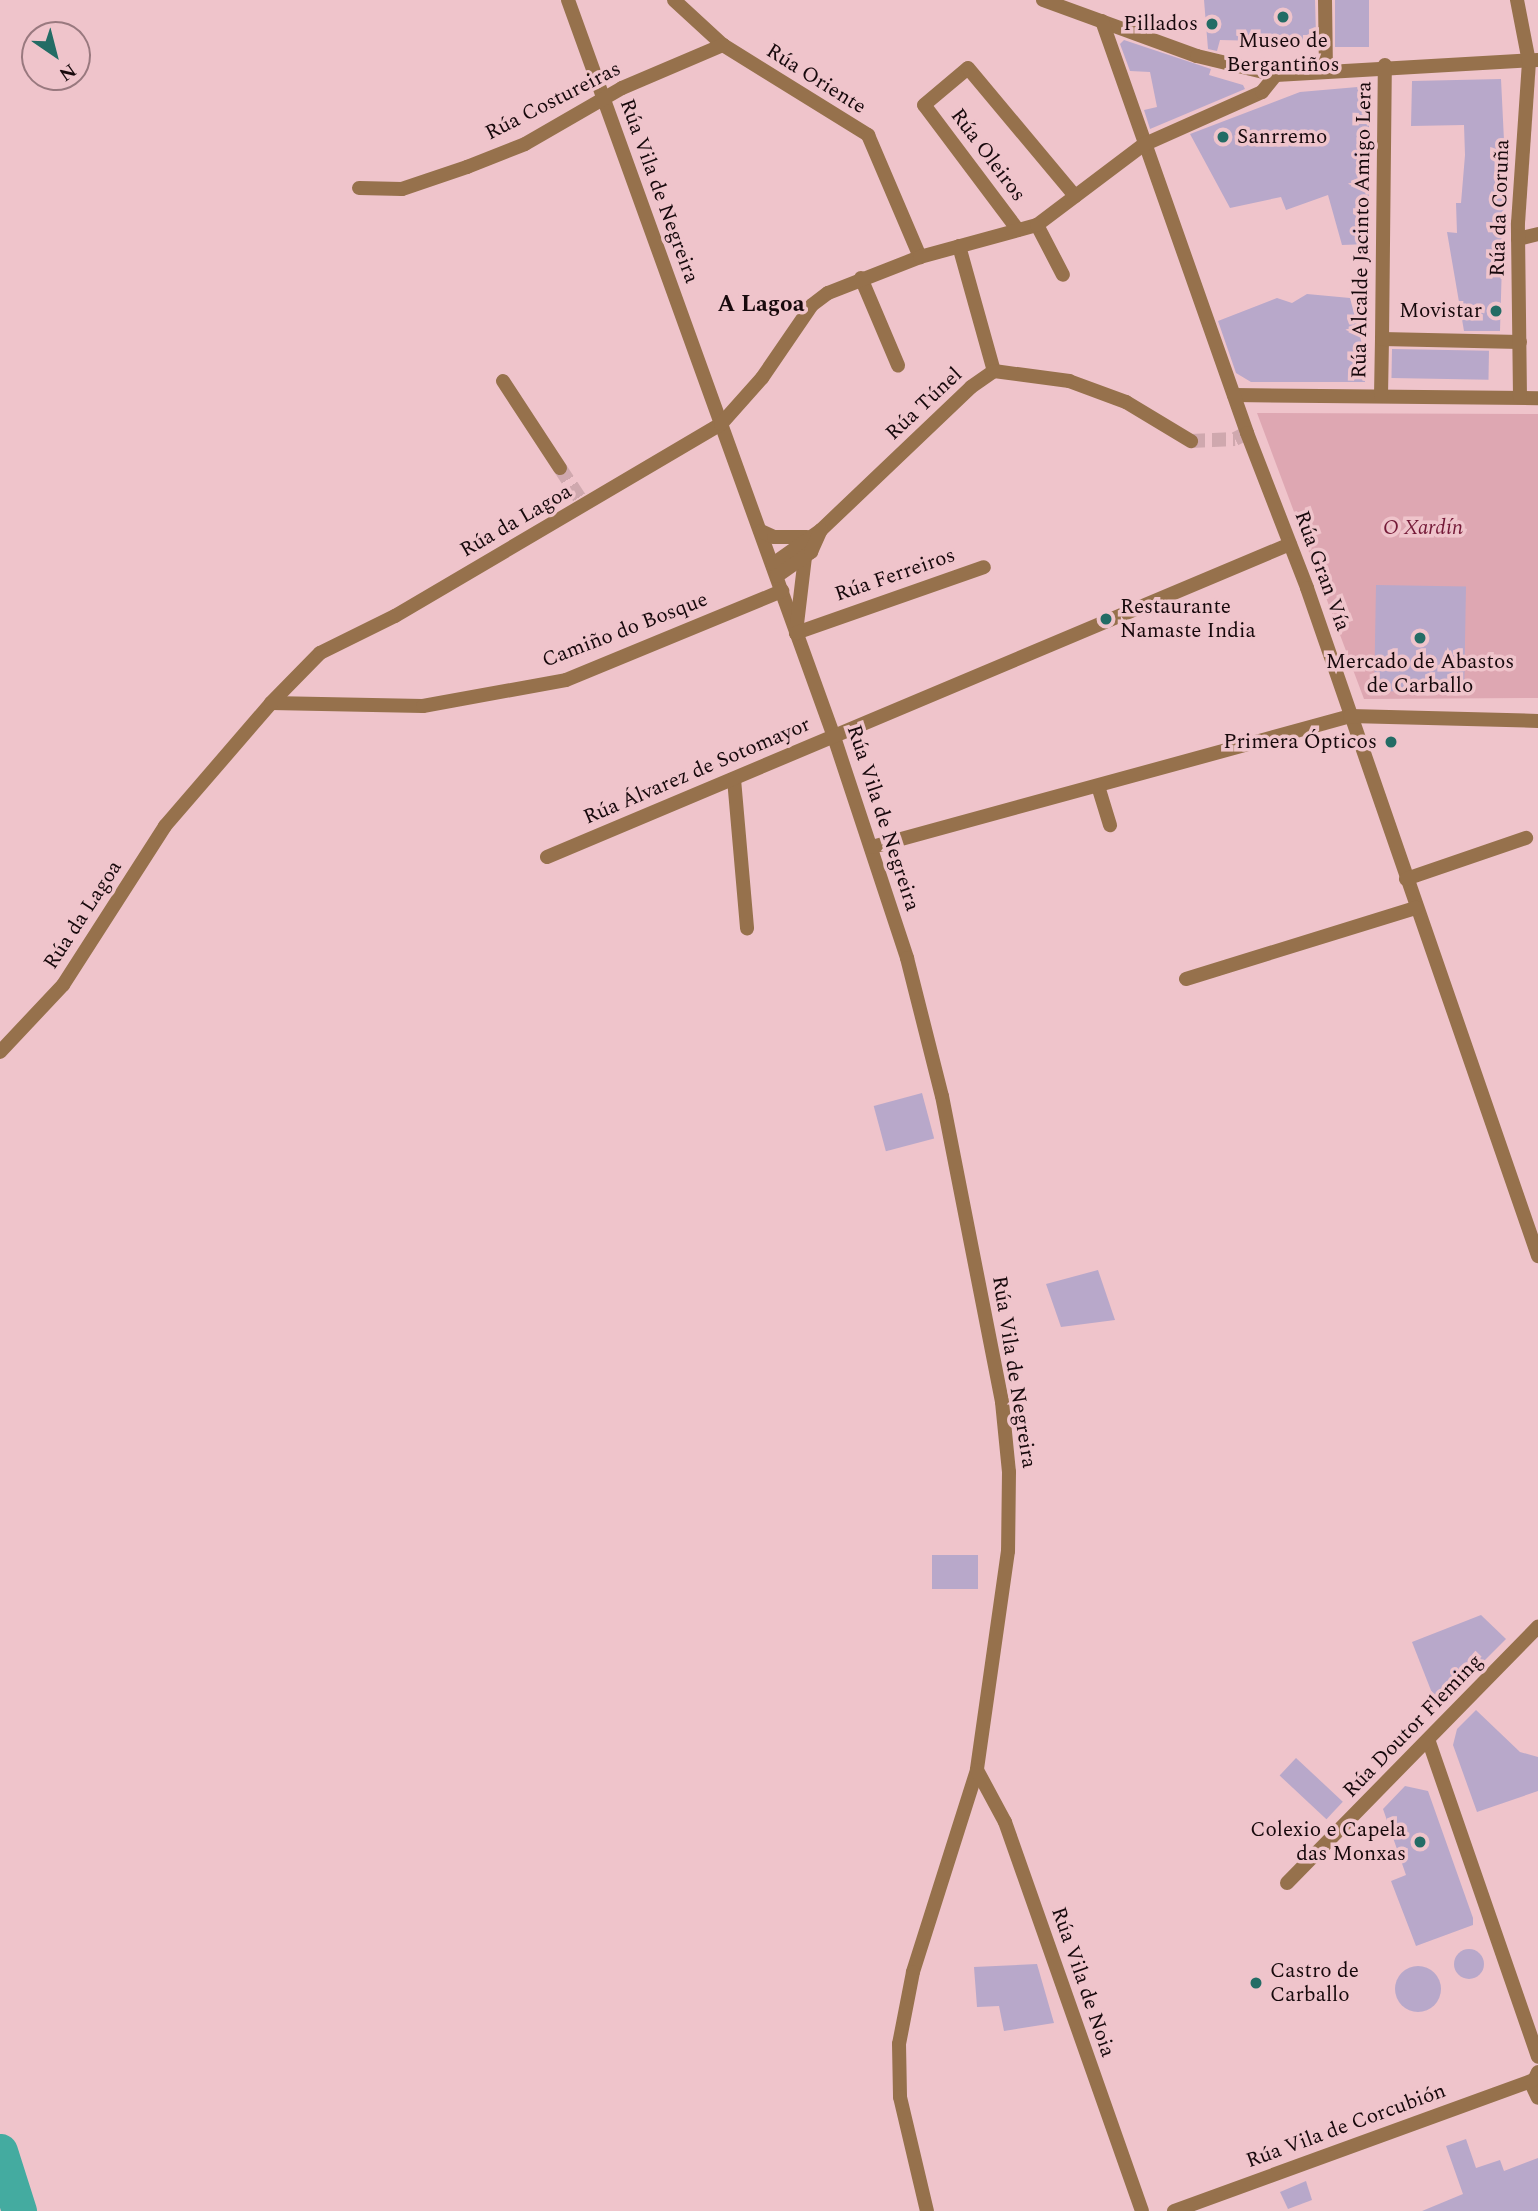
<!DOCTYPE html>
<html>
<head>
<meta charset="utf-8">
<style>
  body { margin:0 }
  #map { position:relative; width:1538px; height:2211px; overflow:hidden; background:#efc4cb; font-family:Spectral,serif }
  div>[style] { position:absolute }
  .green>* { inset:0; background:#dea7b2 }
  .river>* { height:35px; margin:-17.5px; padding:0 17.5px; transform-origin:17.5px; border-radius:17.5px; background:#44aba0 }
  .building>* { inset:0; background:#b8a8ca; transform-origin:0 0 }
  .round { border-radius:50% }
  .minor-tunnel>* { height:14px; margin-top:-7px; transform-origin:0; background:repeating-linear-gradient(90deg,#cfa8ae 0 14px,transparent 0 21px) }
  .pedestrian>* { height:14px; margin:-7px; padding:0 7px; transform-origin:7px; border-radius:7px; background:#96714c }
  .minor>* { height:14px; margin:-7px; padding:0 7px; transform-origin:7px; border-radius:7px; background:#96714c }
  .dots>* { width:19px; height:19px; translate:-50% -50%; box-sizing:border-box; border:4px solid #efc4cb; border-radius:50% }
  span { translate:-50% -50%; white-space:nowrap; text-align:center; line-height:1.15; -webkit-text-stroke:7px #efc4cb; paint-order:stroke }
  .poi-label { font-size:21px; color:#17090c }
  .right { translate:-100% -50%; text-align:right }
  .left { translate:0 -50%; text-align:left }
  .street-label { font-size:21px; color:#17090c }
  .park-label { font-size:21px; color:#731836; font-style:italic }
  .neighbourhood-label { font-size:23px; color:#17090c; font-weight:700 }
  .north { position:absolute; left:21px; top:21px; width:70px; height:70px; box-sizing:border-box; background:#efc4cb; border:2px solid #99797f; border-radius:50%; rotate:145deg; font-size:19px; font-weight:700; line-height:28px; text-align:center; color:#17090c }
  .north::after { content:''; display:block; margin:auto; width:24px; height:32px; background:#236c65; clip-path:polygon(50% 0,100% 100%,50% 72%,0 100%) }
</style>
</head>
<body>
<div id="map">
  <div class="green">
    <i style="clip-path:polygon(1257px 413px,1538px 414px,1538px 698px,1364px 699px)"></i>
  </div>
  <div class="river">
    <i style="left:0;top:2151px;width:63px;rotate:72.4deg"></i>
  </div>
  <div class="building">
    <i style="clip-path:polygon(1204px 0,1315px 0,1316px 35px,1303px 35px,1303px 42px,1220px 40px,1217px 51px,1208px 49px)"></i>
    <i style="left:1335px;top:0;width:34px;height:47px"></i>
    <i style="clip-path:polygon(1124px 40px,1211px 69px,1209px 75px,1243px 85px,1245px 89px,1150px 129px,1144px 110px,1157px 107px,1150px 72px,1130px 71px,1120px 44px)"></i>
    <i style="clip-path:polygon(1501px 79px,1505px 161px,1500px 331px,1464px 331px,1447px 232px,1457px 233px,1456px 203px,1461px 203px,1465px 155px,1464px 125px,1411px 126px,1412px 81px)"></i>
    <i style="clip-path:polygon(1369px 86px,1369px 244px,1342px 245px,1328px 195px,1286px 210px,1281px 197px,1230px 208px,1190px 134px,1300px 92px)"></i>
    <i style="clip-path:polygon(1307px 294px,1350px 298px,1362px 344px,1365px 382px,1251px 382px,1236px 373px,1218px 321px,1277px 298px,1292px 303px)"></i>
    <i style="left:1392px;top:349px;width:97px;height:29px;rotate:1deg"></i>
    <i style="left:1376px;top:585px;width:90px;height:106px;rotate:1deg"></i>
    <i style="left:922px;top:1093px;width:47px;height:50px;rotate:75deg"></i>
    <i style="clip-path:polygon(1098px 1270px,1115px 1320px,1061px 1327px,1046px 1284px)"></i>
    <i style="left:978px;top:1555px;width:34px;height:46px;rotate:90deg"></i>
    <i style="clip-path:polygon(1481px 1615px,1506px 1639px,1445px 1700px,1432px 1693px,1412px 1642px)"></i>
    <i style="clip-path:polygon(1476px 1710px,1520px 1752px,1538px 1757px,1538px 1791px,1477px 1812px,1453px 1745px,1457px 1729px)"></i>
    <i style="left:1296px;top:1758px;width:64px;height:24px;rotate:43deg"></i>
    <i style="clip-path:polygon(1405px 1786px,1428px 1791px,1473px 1918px,1473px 1925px,1416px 1946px,1391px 1881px,1406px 1875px,1383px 1809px)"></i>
    <i class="round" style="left:1454px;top:1949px;width:30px;height:30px"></i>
    <i style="clip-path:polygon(1037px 1964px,1054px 2023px,1004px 2031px,999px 2006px,977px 2007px,974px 1967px)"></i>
    <i class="round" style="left:1395px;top:1966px;width:46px;height:46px"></i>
    <i style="clip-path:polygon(1466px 2139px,1476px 2168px,1500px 2160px,1504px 2171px,1538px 2158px,1538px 2211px,1422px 2211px,1463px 2194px,1446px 2146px)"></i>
    <i style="clip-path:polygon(1306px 2181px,1312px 2200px,1288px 2209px,1280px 2192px)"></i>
  </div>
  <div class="minor-tunnel">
    <i style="left:1191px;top:441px;width:44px;rotate:-2.6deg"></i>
    <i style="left:1235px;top:439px;width:13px;rotate:-27deg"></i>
    <i style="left:560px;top:468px;width:44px;rotate:57deg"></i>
  </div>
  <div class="pedestrian">
    <i style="left:1518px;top:239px;width:21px;rotate:-14deg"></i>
    <i style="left:1234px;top:395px;width:304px;rotate:0.6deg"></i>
    <i style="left:1381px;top:396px;width:57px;rotate:-89deg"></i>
    <i style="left:1382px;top:339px;width:138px;rotate:1.2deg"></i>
    <i style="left:1520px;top:397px;width:174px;rotate:-90.7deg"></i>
    <i style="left:1518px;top:223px;width:161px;rotate:-86.1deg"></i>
  </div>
  <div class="minor">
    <i style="left:568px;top:0;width:784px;rotate:70.15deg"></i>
    <i style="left:834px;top:737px;width:233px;rotate:71.7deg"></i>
    <i style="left:907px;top:958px;width:142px;rotate:75.8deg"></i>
    <i style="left:942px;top:1096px;width:312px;rotate:78.9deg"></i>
    <i style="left:1002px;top:1402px;width:70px;rotate:84.3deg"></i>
    <i style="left:1009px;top:1472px;width:79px;rotate:90.7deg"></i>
    <i style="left:1008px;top:1551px;width:221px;rotate:98.1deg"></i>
    <i style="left:977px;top:1770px;width:212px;rotate:107.6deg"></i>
    <i style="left:913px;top:1972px;width:73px;rotate:101deg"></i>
    <i style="left:899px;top:2044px;width:53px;rotate:88.9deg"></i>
    <i style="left:900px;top:2097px;width:117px;rotate:76.7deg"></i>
    <i style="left:674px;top:0;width:67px;rotate:42.6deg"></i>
    <i style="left:723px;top:45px;width:171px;rotate:31.8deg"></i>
    <i style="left:868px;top:135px;width:133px;rotate:66.9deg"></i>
    <i style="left:1043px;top:0;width:164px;rotate:20deg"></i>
    <i style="left:1197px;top:56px;width:81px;rotate:13.5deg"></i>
    <i style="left:1276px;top:75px;width:262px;rotate:-3.3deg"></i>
    <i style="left:1325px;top:0;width:71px;rotate:89.2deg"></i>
    <i style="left:1517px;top:0;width:63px;rotate:79deg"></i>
    <i style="left:1102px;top:21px;width:437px;rotate:70.6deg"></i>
    <i style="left:1247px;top:433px;width:166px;rotate:68.8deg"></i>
    <i style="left:1307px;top:588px;width:707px;rotate:70.92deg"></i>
    <i style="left:359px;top:188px;width:43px;rotate:1.3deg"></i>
    <i style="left:402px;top:189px;width:69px;rotate:-18.7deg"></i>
    <i style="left:467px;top:167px;width:62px;rotate:-21.6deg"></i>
    <i style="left:525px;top:144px;width:112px;rotate:-30deg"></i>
    <i style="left:622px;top:88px;width:110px;rotate:-23.1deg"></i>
    <i style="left:1037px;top:225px;width:56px;rotate:62.5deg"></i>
    <i style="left:1018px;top:230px;width:156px;rotate:-126.9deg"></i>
    <i style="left:924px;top:105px;width:57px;rotate:-40.1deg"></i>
    <i style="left:968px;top:68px;width:167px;rotate:50.1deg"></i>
    <i style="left:959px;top:246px;width:130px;rotate:74.4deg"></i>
    <i style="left:861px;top:278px;width:95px;rotate:67deg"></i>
    <i style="left:1382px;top:339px;width:274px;rotate:-89.4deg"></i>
    <i style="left:503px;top:381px;width:104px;rotate:56.8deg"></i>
    <i style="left:761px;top:531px;width:14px;rotate:25deg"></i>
    <i style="left:774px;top:537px;width:33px"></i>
    <i style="left:805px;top:557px;width:77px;rotate:96.8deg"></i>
    <i style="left:796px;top:633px;width:199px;rotate:-19.3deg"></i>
    <i style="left:773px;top:564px;width:59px;rotate:-35.3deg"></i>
    <i style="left:821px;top:530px;width:207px;rotate:-43.6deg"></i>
    <i style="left:971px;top:387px;width:28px;rotate:-35deg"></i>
    <i style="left:994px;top:371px;width:76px;rotate:7.6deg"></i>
    <i style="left:1069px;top:381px;width:61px;rotate:20.2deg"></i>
    <i style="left:1126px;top:402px;width:76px;rotate:31deg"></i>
    <i style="left:777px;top:576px;width:42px;rotate:-35.2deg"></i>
    <i style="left:811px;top:552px;width:24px;rotate:-66deg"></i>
    <i style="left:271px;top:703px;width:152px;rotate:1.1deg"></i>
    <i style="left:423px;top:706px;width:145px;rotate:-10.3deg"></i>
    <i style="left:566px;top:680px;width:234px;rotate:-22.4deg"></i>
    <i style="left:734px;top:779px;width:150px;rotate:85deg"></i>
    <i style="left:1098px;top:786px;width:41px;rotate:72.9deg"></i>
    <i style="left:872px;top:847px;width:496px;rotate:-15.3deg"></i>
    <i style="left:1350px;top:716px;width:188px;rotate:1.5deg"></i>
    <i style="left:547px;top:857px;width:806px;rotate:-22.84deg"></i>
    <i style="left:1406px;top:879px;width:127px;rotate:-18.9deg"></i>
    <i style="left:1186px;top:979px;width:241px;rotate:-17.2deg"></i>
    <i style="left:0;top:1052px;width:92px;rotate:-46.8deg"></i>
    <i style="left:63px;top:985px;width:189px;rotate:-57.3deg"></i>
    <i style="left:165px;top:826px;width:162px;rotate:-49.2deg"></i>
    <i style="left:271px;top:703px;width:70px;rotate:-45.6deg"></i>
    <i style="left:320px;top:653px;width:84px;rotate:-26.3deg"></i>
    <i style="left:395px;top:616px;width:378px;rotate:-30.5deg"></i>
    <i style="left:721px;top:424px;width:62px;rotate:-48.3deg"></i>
    <i style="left:762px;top:378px;width:88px;rotate:-55.6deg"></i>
    <i style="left:812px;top:305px;width:20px;rotate:-37deg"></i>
    <i style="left:828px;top:293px;width:99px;rotate:-21.4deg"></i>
    <i style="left:920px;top:257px;width:121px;rotate:-15.3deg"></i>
    <i style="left:1037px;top:225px;width:133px;rotate:-37deg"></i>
    <i style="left:1143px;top:145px;width:130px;rotate:-24deg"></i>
    <i style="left:1262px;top:92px;width:22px;rotate:-51deg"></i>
    <i style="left:1429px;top:1742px;width:333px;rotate:70.9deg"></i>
    <i style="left:977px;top:1770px;width:59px;rotate:61.7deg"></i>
    <i style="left:1005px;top:1822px;width:412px;rotate:70.6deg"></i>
    <i style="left:1287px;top:1883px;width:359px;rotate:-45.6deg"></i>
    <i style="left:1538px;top:2072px;width:14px;rotate:115deg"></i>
    <i style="left:1532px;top:2085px;width:14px;rotate:65deg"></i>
    <i style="left:1174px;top:2211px;width:381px;rotate:-20deg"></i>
  </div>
  <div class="dots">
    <i style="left:1283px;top:17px;background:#236c65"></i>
    <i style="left:1212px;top:24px;background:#236c65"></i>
    <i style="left:1223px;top:137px;background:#236c65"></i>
    <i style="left:1496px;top:311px;background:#236c65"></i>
    <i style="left:1106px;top:619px;background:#236c65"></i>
    <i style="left:1420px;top:638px;background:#236c65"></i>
    <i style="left:1391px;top:742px;background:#236c65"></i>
    <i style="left:1420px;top:1842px;background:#236c65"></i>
    <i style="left:1256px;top:1983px;background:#236c65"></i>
  </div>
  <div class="poi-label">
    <span class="right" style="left:1198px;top:24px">Pillados</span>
    <span style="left:1283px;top:53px">Museo de<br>Bergantiños</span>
    <span class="left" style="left:1237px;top:137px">Sanrremo</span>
    <span class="right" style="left:1482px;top:311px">Movistar</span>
    <span class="left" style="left:1120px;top:619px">Restaurante<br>Namaste India</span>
    <span style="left:1420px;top:674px">Mercado de Abastos<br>de Carballo</span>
    <span class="right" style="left:1377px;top:742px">Primera Ópticos</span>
    <span class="right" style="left:1406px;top:1842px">Colexio e Capela<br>das Monxas</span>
    <span class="left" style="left:1270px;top:1983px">Castro de<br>Carballo</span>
  </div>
  <div class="street-label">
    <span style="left:816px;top:79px;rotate:32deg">Rúa Oriente</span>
    <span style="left:553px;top:101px;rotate:-27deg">Rúa Costureiras</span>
    <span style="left:988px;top:155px;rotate:53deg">Rúa Oleiros</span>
    <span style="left:659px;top:191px;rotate:70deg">Rúa Vila de Negreira</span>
    <span style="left:1500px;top:208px;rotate:-88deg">Rúa da Coruña</span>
    <span style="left:1362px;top:230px;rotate:-89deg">Rúa Alcalde Jacinto Amigo Lera</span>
    <span style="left:924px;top:404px;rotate:-43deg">Rúa Túnel</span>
    <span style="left:516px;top:521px;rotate:-30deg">Rúa da Lagoa</span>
    <span style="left:1322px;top:571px;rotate:70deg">Rúa Gran Vía</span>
    <span style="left:895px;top:575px;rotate:-19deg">Rúa Ferreiros</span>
    <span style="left:625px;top:630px;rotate:-21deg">Camiño do Bosque</span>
    <span style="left:697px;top:771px;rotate:-23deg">Rúa Álvarez de Sotomayor</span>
    <span style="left:883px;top:818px;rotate:72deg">Rúa Vila de Negreira</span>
    <span style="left:83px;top:915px;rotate:-57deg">Rúa da Lagoa</span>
    <span style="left:1014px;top:1372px;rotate:81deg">Rúa Vila de Negreira</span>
    <span style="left:1413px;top:1726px;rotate:-46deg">Rúa Doutor Fleming</span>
    <span style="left:1083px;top:1982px;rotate:71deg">Rúa Vila de Noia</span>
    <span style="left:1346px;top:2126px;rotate:-20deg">Rúa Vila de Corcubión</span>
  </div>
  <div class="park-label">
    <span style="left:1423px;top:528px">O Xardín</span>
  </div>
  <div class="neighbourhood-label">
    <span style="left:761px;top:305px">A Lagoa</span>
  </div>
  <div class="north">N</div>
</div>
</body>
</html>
